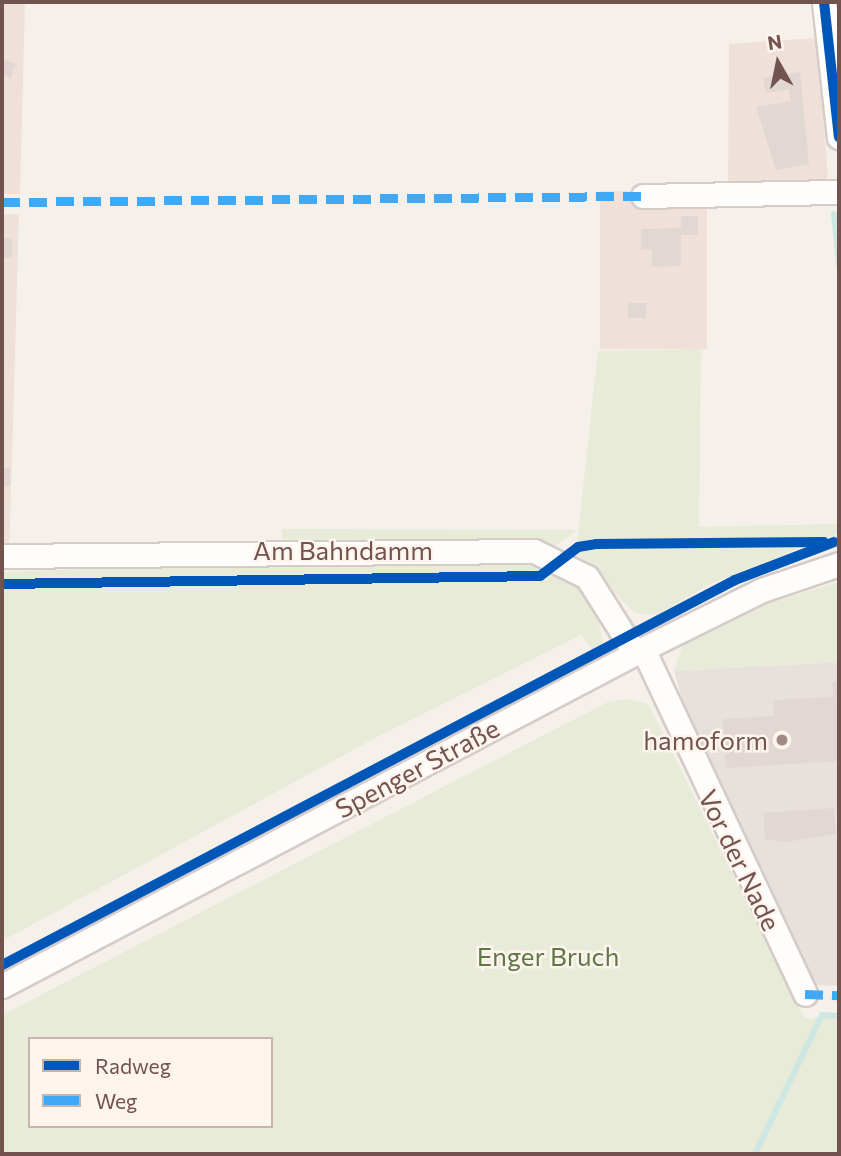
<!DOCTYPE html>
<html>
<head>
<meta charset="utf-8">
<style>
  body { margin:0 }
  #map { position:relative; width:841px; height:1156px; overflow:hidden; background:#f6f0eb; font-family:Commissioner,sans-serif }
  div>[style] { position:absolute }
  .residential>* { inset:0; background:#efe1d9; transform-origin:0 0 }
  .industrial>* { inset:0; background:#e8e0dd }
  .green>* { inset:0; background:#e7ebd7 }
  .stream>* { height:6px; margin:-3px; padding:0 3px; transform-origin:3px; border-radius:3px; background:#cee7e3 }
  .building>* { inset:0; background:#e2d8d3; transform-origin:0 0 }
  .roads { filter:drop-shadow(2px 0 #d5ccc8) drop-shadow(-2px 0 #d5ccc8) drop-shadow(0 2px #d5ccc8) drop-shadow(0 -2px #d5ccc8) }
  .minor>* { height:23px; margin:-11.5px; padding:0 11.5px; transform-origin:11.5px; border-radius:11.5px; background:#fefdfc }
  .quiet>* { height:9px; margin-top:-4.5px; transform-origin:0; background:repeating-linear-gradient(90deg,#3fa9f5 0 18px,transparent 0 27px) }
  .cycleway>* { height:10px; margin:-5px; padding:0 5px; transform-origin:5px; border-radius:5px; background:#0057b8 }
  .dots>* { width:19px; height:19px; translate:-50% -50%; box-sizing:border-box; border:4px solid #fef4ee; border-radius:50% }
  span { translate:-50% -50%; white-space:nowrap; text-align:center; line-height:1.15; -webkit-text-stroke:5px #fef4ee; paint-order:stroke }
  .street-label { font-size:26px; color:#73534e }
  .poi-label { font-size:26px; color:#73534e }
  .right { translate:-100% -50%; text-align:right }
  .park-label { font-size:26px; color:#5f7846 }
  .frame { position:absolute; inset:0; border:4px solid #73534e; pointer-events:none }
  .legend { position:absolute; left:28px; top:1037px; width:245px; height:91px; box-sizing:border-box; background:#fef4ee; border:2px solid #c6b4ae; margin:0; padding:9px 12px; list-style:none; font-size:21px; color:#73534e }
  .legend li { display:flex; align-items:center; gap:14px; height:35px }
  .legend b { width:35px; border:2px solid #c6b4ae }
  .north { position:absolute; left:743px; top:28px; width:70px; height:70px; -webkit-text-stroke:5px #fef4ee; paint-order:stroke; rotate:351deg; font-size:19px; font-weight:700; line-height:28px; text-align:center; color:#73534e }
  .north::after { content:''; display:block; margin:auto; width:24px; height:32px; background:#73534e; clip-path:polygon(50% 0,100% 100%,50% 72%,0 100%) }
</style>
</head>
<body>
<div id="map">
  <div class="residential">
    <i style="clip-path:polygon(2px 2px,25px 2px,20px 194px,2px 194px)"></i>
    <i style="clip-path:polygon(817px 38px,828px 176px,819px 186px,728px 191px,729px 44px)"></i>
    <i style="left:600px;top:191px;width:107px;height:158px"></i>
    <i style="clip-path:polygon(19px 214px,10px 527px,9px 544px,2px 544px,2px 215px)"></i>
  </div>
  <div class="industrial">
    <i style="clip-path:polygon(839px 662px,839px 986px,810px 985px,693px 736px,674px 671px)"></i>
  </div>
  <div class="green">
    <i style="clip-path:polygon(701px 349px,699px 527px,839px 524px,839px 533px,710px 584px,657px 615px,635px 613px,576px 553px,598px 351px)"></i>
    <i style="clip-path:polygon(282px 529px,577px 530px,528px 565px,567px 578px,594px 602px,603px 643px,592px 649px,581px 635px,379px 736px,2px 941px,2px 572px,284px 562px)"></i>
    <i style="clip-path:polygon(839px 582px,839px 662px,674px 671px,683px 644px,772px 602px)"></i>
    <i style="clip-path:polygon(evenodd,627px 699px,648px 704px,805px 1019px,839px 1016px,839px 1154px,2px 1154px,2px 1015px,606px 703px,627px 699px,30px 1039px,271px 1039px,271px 1126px,30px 1126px,30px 1039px)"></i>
  </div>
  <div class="stream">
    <i style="left:836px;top:2px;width:24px;rotate:83deg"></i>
    <i style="left:834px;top:214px;width:51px;rotate:84.4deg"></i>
    <i style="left:755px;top:1154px;width:154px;rotate:-64.3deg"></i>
    <i style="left:822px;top:1015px;width:17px;rotate:3deg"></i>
  </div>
  <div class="building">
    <i style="clip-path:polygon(2px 59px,16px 64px,11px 78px,2px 75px)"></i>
    <i style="clip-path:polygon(800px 72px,809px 164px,776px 170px,756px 107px,791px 101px,789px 89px,766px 93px,763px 78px)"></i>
    <i style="clip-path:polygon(681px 216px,698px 216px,698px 235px,681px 235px,681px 266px,652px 267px,652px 250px,641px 250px,641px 229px,681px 228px)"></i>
    <i style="left:2px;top:239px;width:10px;height:18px"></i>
    <i style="left:628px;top:303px;width:18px;height:15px"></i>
    <i style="left:2px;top:468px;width:8px;height:18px"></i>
    <i style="clip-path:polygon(832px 682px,839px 682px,839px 761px,726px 768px,723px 719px,774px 716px,773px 700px,833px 697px)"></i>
    <i style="clip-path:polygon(834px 808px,836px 834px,787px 842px,765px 839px,763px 813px)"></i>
  </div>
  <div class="roads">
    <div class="minor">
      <i style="left:824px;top:2px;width:136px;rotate:83.7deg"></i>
      <i style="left:643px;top:196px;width:196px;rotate:-1.2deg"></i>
      <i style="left:2px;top:556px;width:532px;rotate:-0.54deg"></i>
      <i style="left:534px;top:551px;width:59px;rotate:26.1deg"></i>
      <i style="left:587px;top:577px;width:90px;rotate:57.7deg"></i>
      <i style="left:643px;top:649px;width:381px;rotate:64.8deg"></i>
      <i style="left:2px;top:986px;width:724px;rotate:-27.73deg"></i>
      <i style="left:643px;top:649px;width:133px;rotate:-26.4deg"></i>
      <i style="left:762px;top:590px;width:81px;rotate:-18.7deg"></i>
    </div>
  </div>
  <div class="quiet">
    <i style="left:2px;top:202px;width:641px;rotate:-0.54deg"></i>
    <i style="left:805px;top:994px;width:34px;rotate:2deg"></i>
  </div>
  <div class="cycleway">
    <i style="left:824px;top:2px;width:136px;rotate:83.7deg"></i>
    <i style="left:2px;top:584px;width:538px;rotate:-0.85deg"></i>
    <i style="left:540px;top:576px;width:48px;rotate:-37.3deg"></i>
    <i style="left:578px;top:547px;width:18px;rotate:-9deg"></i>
    <i style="left:596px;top:544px;width:228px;rotate:-0.5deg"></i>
    <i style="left:2px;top:965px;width:828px;rotate:-27.71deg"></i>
    <i style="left:735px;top:580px;width:106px;rotate:-21deg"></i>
  </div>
  <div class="dots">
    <i style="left:782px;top:740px;background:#a18a85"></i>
  </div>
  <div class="street-label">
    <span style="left:343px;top:550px">Am Bahndamm</span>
    <span style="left:417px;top:768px;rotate:-28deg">Spenger Straße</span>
    <span style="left:740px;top:860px;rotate:64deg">Vor der Nade</span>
  </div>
  <div class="poi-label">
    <span class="right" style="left:768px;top:740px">hamoform</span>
  </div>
  <div class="park-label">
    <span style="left:548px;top:956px">Enger Bruch</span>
  </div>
  <div class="frame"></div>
  <ul class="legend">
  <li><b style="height:9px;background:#0057b8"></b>Radweg</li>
  <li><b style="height:9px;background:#3fa9f5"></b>Weg</li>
  </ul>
  <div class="north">N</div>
</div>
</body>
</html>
